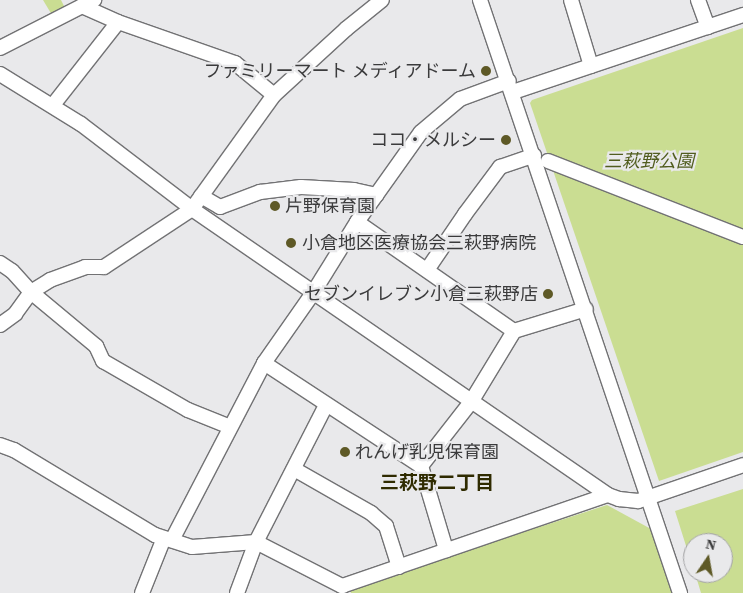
<!DOCTYPE html>
<html>
<head>
<meta charset="utf-8">
<style>
  body { margin:0 }
  #map { position:relative; width:743px; height:593px; overflow:hidden; background:#e9e9eb; font-family:"Source Serif 4","Noto Sans JP",serif }
  div>[style] { position:absolute }
  .green>* { inset:0; background:#cadd92 }
  .roads { filter:drop-shadow(1px 0 #727274) drop-shadow(-1px 0 #727274) drop-shadow(0 1px #727274) drop-shadow(0 -1px #727274) }
  .minor>* { height:14px; margin:-7px; padding:0 7px; transform-origin:7px; border-radius:7px; background:#fff }
  .dots>* { width:14px; height:14px; translate:-50% -50%; box-sizing:border-box; border:2px solid #e9e9eb; border-radius:50% }
  span { translate:-50% -50%; white-space:nowrap; text-align:center; line-height:1.15; -webkit-text-stroke:4.5px #e9e9eb; paint-order:stroke }
  .poi-label { font-size:18px; color:#3b3b3c }
  .right { translate:-100% -50%; text-align:right }
  .left { translate:0 -50%; text-align:left }
  .park-label { font-size:18px; color:#515d1f; font-style:italic }
  .neighbourhood-label { font-size:19px; color:#2f2b00; font-weight:700 }
  .north { position:absolute; left:683px; top:533px; width:50px; height:50px; box-sizing:border-box; background:#e9e9eb; border:1px solid #a3a3a5; border-radius:50%; rotate:12deg; font-size:14px; font-weight:700; line-height:20px; text-align:center; color:#3b3b3c }
  .north::after { content:''; display:block; margin:auto; width:18px; height:22px; background:#5e5926; clip-path:polygon(50% 0,100% 100%,50% 72%,0 100%) }
</style>
</head>
<body>
<div id="map">
  <div class="green">
    <i style="clip-path:polygon(43px 0,61px 0,65px 8px,52px 15px)"></i>
    <i style="clip-path:polygon(743px 28px,743px 452px,659px 481px,530px 103px,532px 100px)"></i>
    <i style="clip-path:polygon(743px 489px,743px 593px,701px 593px,695px 573px,723px 573px,723px 543px,693px 543px,693px 568px,675px 511px)"></i>
    <i style="clip-path:polygon(607px 505px,651px 529px,673px 593px,351px 593px,350px 589px)"></i>
  </div>
  <div class="roads">
    <div class="minor">
      <i style="left:480px;top:0;width:626px;rotate:71.36deg"></i>
      <i style="left:571px;top:0;width:69px;rotate:73.1deg"></i>
      <i style="left:698px;top:0;width:29px;rotate:70deg"></i>
      <i style="left:82px;top:6px;width:39px;rotate:24deg"></i>
      <i style="left:118px;top:22px;width:124px;rotate:19.3deg"></i>
      <i style="left:235px;top:63px;width:50px;rotate:39.4deg"></i>
      <i style="left:0;top:48px;width:106px;rotate:-27.1deg"></i>
      <i style="left:0;top:74px;width:95px;rotate:31.7deg"></i>
      <i style="left:81px;top:124px;width:140px;rotate:37.4deg"></i>
      <i style="left:192px;top:209px;width:505px;rotate:34.51deg"></i>
      <i style="left:608px;top:495px;width:12px;rotate:20deg"></i>
      <i style="left:619px;top:499px;width:19px;rotate:6deg"></i>
      <i style="left:638px;top:501px;width:111px;rotate:-18.9deg"></i>
      <i style="left:513px;top:92px;width:243px;rotate:-18.5deg"></i>
      <i style="left:53px;top:105px;width:105px;rotate:-51.9deg"></i>
      <i style="left:548px;top:161px;width:209px;rotate:21.3deg"></i>
      <i style="left:201px;top:196px;width:22px;rotate:30deg"></i>
      <i style="left:220px;top:207px;width:43px;rotate:-20.6deg"></i>
      <i style="left:260px;top:192px;width:41px;rotate:-7deg"></i>
      <i style="left:301px;top:187px;width:53px;rotate:3.2deg"></i>
      <i style="left:354px;top:190px;width:23px;rotate:13deg"></i>
      <i style="left:357px;top:222px;width:191px;rotate:34.8deg"></i>
      <i style="left:0;top:263px;width:14px;rotate:34deg"></i>
      <i style="left:12px;top:271px;width:28px;rotate:48deg"></i>
      <i style="left:31px;top:292px;width:85px;rotate:39.7deg"></i>
      <i style="left:96px;top:346px;width:17px;rotate:65deg"></i>
      <i style="left:103px;top:361px;width:98px;rotate:30deg"></i>
      <i style="left:188px;top:410px;width:45px;rotate:22deg"></i>
      <i style="left:427px;top:270px;width:68px;rotate:-55.8deg"></i>
      <i style="left:465px;top:214px;width:59px;rotate:-53.3deg"></i>
      <i style="left:500px;top:167px;width:36px;rotate:-19deg"></i>
      <i style="left:0;top:325px;width:19px;rotate:-36deg"></i>
      <i style="left:15px;top:314px;width:27px;rotate:-54deg"></i>
      <i style="left:31px;top:292px;width:22px;rotate:-32deg"></i>
      <i style="left:50px;top:280px;width:37px;rotate:-20deg"></i>
      <i style="left:85px;top:267px;width:19px"></i>
      <i style="left:104px;top:267px;width:105px;rotate:-33.4deg"></i>
      <i style="left:192px;top:209px;width:140px;rotate:-54.3deg"></i>
      <i style="left:274px;top:95px;width:98px;rotate:-42.5deg"></i>
      <i style="left:346px;top:29px;width:46px;rotate:-38.9deg"></i>
      <i style="left:264px;top:363px;width:188px;rotate:33.3deg"></i>
      <i style="left:421px;top:466px;width:88px;rotate:73.4deg"></i>
      <i style="left:0;top:445px;width:15px;rotate:20deg"></i>
      <i style="left:14px;top:450px;width:165px;rotate:31.1deg"></i>
      <i style="left:155px;top:535px;width:39px;rotate:18deg"></i>
      <i style="left:192px;top:547px;width:64px;rotate:-4.5deg"></i>
      <i style="left:256px;top:542px;width:97px;rotate:27.1deg"></i>
      <i style="left:342px;top:586px;width:281px;rotate:-18.9deg"></i>
      <i style="left:421px;top:466px;width:81px;rotate:-52deg"></i>
      <i style="left:471px;top:402px;width:83px;rotate:-58.8deg"></i>
      <i style="left:514px;top:331px;width:75px;rotate:-17deg"></i>
      <i style="left:294px;top:469px;width:89px;rotate:29.7deg"></i>
      <i style="left:371px;top:513px;width:20px;rotate:41deg"></i>
      <i style="left:386px;top:526px;width:43px;rotate:72.4deg"></i>
      <i style="left:172px;top:540px;width:199px;rotate:-62.5deg"></i>
      <i style="left:264px;top:363px;width:85px;rotate:-55deg"></i>
      <i style="left:313px;top:293px;width:84px;rotate:-58.2deg"></i>
      <i style="left:357px;top:222px;width:110px;rotate:-54.6deg"></i>
      <i style="left:421px;top:132px;width:51px;rotate:-40.2deg"></i>
      <i style="left:460px;top:99px;width:52px;rotate:-20.2deg"></i>
      <i style="left:142px;top:593px;width:59px;rotate:-68.2deg"></i>
      <i style="left:237px;top:593px;width:54px;rotate:-69.6deg"></i>
      <i style="left:256px;top:542px;width:154px;rotate:-62.9deg"></i>
    </div>
  </div>
  <div class="dots">
    <i style="left:486px;top:71px;background:#5e5926"></i>
    <i style="left:506px;top:140px;background:#5e5926"></i>
    <i style="left:275px;top:206px;background:#5e5926"></i>
    <i style="left:291px;top:243px;background:#5e5926"></i>
    <i style="left:548px;top:294px;background:#5e5926"></i>
    <i style="left:345px;top:452px;background:#5e5926"></i>
  </div>
  <div class="poi-label">
    <span class="right" style="left:476px;top:71px">ファミリーマート メディアドーム</span>
    <span class="right" style="left:496px;top:140px">ココ・メルシー</span>
    <span class="left" style="left:285px;top:206px">片野保育園</span>
    <span class="left" style="left:302px;top:243px">小倉地区医療協会三萩野病院</span>
    <span class="right" style="left:538px;top:294px">セブンイレブン小倉三萩野店</span>
    <span class="left" style="left:355px;top:452px">れんげ乳児保育園</span>
  </div>
  <div class="park-label">
    <span style="left:649px;top:161px">三萩野公園</span>
  </div>
  <div class="neighbourhood-label">
    <span style="left:437px;top:483px">三萩野二丁目</span>
  </div>
  <div class="north">N</div>
</div>
</body>
</html>
